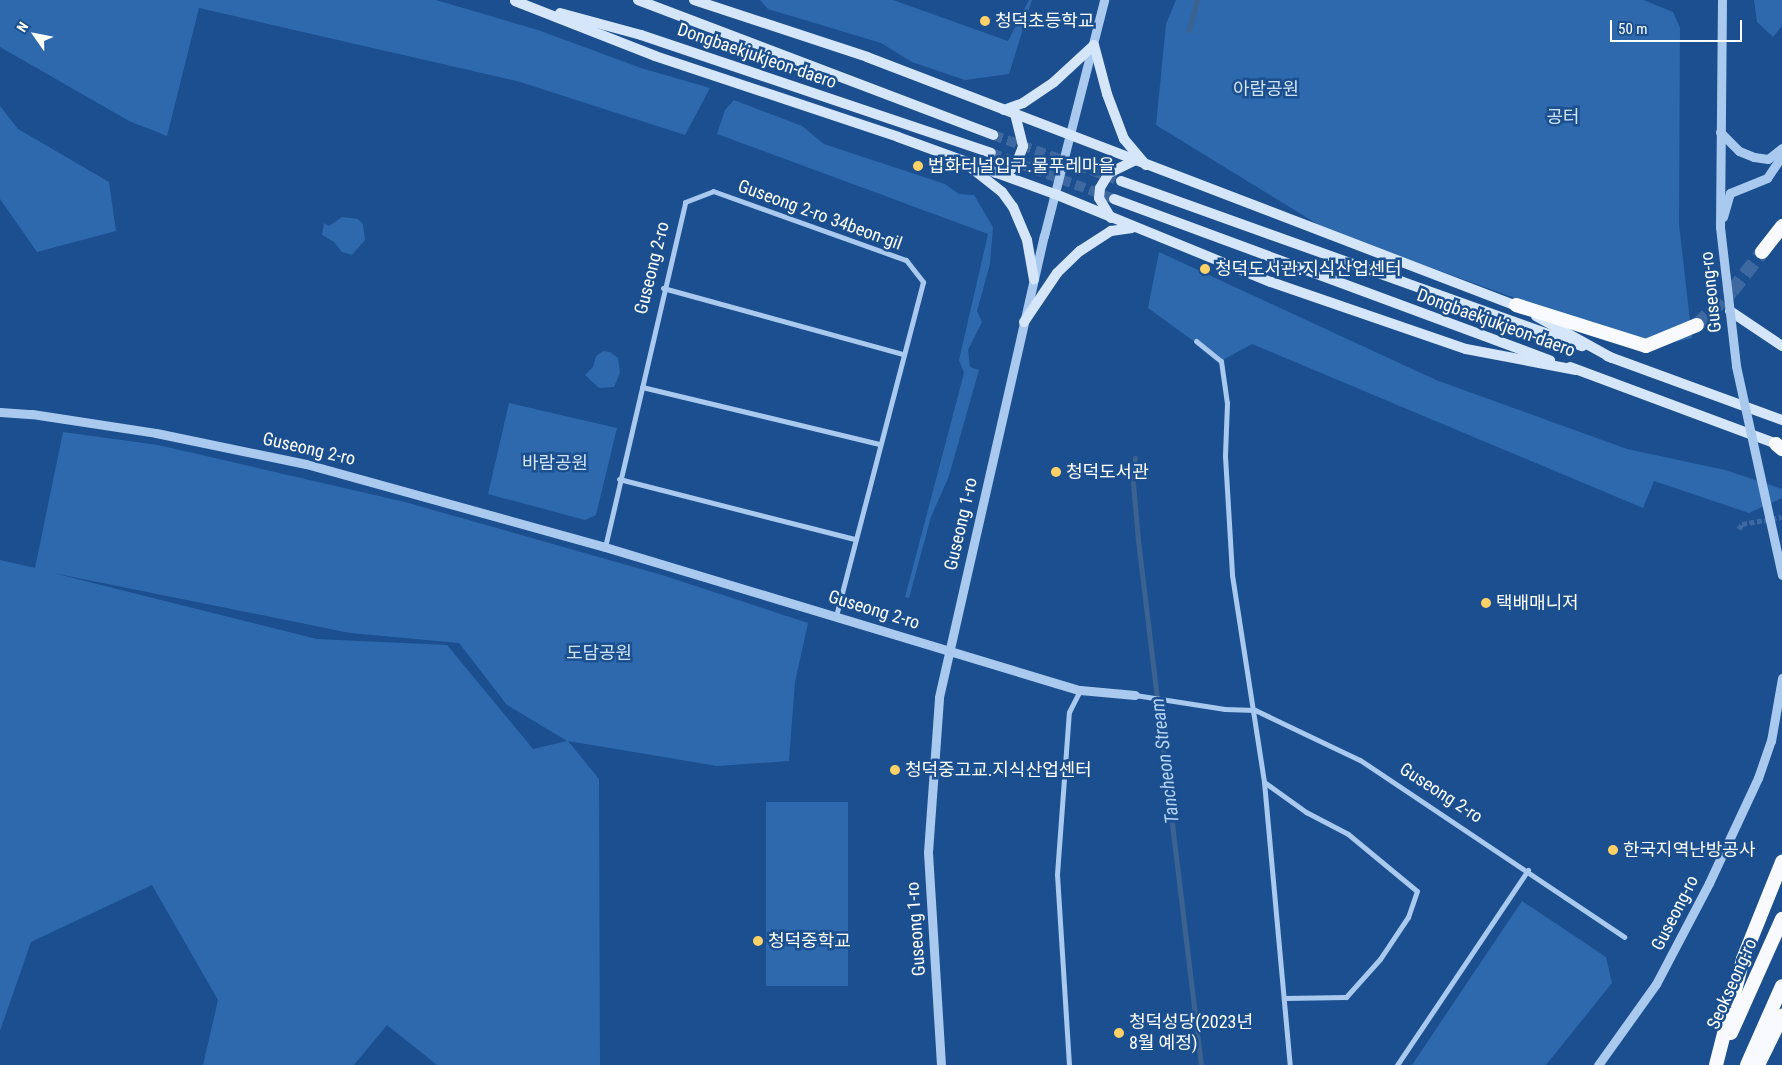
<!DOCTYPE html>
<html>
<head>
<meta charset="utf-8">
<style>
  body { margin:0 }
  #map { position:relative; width:1782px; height:1065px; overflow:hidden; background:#1b4f8f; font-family:"Roboto Condensed","Noto Sans KR",sans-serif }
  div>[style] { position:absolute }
  .green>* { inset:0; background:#2e69ad; transform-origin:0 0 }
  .stream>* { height:5px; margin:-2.5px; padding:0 2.5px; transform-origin:2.5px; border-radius:2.5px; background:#3c6290 }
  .minor-tunnel>* { height:5px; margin-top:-2.5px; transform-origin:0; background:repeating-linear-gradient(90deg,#3d69a0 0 5px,transparent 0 7.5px) }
  .secondary-tunnel>* { height:10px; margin-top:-5px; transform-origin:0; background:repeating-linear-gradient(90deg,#3d69a0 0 10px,transparent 0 15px) }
  .trunk-tunnel>* { height:14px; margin-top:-7px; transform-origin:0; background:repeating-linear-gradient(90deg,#3d69a0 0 14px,transparent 0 21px) }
  .minor>* { height:5px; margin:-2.5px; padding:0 2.5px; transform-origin:2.5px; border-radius:2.5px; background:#a9c9ee }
  .tertiary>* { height:9px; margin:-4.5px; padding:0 4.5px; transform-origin:4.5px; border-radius:4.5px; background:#a9c9ee }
  .secondary>* { height:10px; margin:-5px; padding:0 5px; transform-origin:5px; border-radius:5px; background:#d6e6fa }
  .trunk>* { height:14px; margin:-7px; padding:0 7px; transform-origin:7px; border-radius:7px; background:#f8faff }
  .tertiary-bridge>* { height:9px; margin:-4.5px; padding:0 4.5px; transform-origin:4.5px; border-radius:4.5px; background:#a9c9ee }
  .dots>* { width:14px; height:14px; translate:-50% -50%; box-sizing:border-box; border:2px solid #1b4f8f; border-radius:50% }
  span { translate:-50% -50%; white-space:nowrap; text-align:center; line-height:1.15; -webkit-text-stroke:5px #1b4f8f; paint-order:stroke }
  .poi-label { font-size:18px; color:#fff }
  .left { translate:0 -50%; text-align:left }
  .street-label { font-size:18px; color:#fff }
  .park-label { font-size:18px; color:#cfe3fa }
  .water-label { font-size:19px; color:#b5d3f5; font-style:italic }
  .north { position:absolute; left:10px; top:10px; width:50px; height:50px; -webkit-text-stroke:4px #1b4f8f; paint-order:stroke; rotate:303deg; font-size:14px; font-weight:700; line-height:20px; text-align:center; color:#fff }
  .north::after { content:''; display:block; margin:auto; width:18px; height:22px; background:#fff; clip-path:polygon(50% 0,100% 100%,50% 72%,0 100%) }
  .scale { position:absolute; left:1610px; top:20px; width:132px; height:22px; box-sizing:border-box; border:2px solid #fff; border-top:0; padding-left:6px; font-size:15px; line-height:18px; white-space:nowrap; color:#fff; -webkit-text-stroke:4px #1b4f8f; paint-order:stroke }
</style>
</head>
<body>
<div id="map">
  <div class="green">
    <i style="clip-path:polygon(0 0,436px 0,538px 30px,641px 68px,710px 88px,685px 135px,517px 81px,199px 8px,167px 136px,129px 121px,0 47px)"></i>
    <i style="clip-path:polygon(760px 0,893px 0,1008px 41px,1029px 0,1032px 0,1009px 74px,965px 80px,912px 62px,881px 43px,768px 9px)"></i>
    <i style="clip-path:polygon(1176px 0,1643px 0,1673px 12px,1680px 28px,1679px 224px,1692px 338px,1663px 345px,1606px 331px,1327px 230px,1156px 125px,1166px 24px)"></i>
    <i style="clip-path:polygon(1754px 0,1782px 0,1782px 26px,1773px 37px,1757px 22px)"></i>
    <i style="clip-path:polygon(734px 100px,802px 126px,824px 144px,945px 184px,959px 194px,974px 195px,993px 227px,990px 264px,977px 311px,982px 322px,968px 350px,970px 367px,979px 370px,949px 476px,931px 517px,909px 598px,905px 597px,964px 373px,959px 360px,988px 234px,717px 134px,725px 110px)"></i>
    <i style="clip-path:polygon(0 106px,18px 129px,109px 182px,116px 231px,37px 252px,0 199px)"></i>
    <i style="clip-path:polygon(342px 217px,358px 219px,363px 224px,365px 240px,352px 255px,342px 252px,334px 242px,322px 235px,324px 223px,329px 226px)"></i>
    <i style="clip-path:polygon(1159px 252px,1436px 380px,1627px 449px,1725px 470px,1782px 489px,1782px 498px,1749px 513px,1654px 481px,1643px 508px,1252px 344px,1221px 361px,1148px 308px)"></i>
    <i style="clip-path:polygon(603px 351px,610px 352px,618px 358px,620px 373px,614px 387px,599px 388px,585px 375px,593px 367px,596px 356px)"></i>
    <i style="clip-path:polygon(509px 403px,617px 428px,596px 515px,585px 520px,488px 494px)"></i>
    <i style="clip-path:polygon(evenodd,63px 432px,158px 445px,405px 502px,662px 575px,808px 623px,795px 682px,789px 761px,717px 766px,568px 741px,599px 779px,600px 1065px,437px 1065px,387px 1025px,354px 1065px,203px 1065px,218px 1000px,152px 885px,31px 942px,0 1031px,0 560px,35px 568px,63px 432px,53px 573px,350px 633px,459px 643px,507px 705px,567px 741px,533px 749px,447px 645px,317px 639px,53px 573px)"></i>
    <i style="left:766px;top:802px;width:82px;height:184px"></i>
    <i style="clip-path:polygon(1522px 901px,1606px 957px,1612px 983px,1546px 1065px,1412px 1065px)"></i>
  </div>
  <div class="stream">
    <i style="left:1189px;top:30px;width:31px;rotate:-75deg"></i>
    <i style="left:1135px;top:458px;width:25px;rotate:95deg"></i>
    <i style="left:1133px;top:483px;width:57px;rotate:85deg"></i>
    <i style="left:1138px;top:540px;width:529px;rotate:83.16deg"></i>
  </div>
  <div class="minor-tunnel">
    <i style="left:1739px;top:529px;width:6px;rotate:-59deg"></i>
    <i style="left:1742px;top:524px;width:40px;rotate:-10deg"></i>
  </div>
  <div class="secondary-tunnel">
    <i style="left:993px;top:135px;width:136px;rotate:19.8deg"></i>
    <i style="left:991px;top:153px;width:131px;rotate:20.5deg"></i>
  </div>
  <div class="trunk-tunnel">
    <i style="left:1697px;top:325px;width:49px;rotate:-44.2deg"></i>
    <i style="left:1732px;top:291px;width:49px;rotate:-52.4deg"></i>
  </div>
  <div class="minor">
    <i style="left:663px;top:288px;width:249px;rotate:15.4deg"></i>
    <i style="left:1196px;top:341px;width:32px;rotate:39deg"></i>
    <i style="left:1221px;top:361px;width:42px;rotate:81.9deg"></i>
    <i style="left:1227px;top:403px;width:53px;rotate:92.2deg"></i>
    <i style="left:1225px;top:456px;width:119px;rotate:86.6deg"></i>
    <i style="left:1232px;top:575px;width:209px;rotate:81.2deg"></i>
    <i style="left:1264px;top:782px;width:284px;rotate:84.8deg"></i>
    <i style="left:642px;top:387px;width:244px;rotate:13.5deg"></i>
    <i style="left:619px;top:479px;width:243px;rotate:14.3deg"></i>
    <i style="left:605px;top:547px;width:354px;rotate:-76.9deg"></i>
    <i style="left:685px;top:202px;width:30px;rotate:-21deg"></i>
    <i style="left:713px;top:191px;width:205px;rotate:19.7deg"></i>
    <i style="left:906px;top:260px;width:28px;rotate:52deg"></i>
    <i style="left:923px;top:282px;width:344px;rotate:104.6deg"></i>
    <i style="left:1135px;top:695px;width:91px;rotate:8.8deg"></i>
    <i style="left:1225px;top:709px;width:30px;rotate:2deg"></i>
    <i style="left:1255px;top:710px;width:116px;rotate:25.5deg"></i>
    <i style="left:1360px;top:760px;width:318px;rotate:33.8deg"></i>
    <i style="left:1264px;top:782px;width:52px;rotate:35.5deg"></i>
    <i style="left:1306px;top:812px;width:47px;rotate:27.6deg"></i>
    <i style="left:1348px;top:834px;width:89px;rotate:39.6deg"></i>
    <i style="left:1417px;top:891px;width:28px;rotate:109deg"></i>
    <i style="left:1408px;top:917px;width:50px;rotate:123.7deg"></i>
    <i style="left:1380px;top:959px;width:51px;rotate:131.8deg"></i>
    <i style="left:1346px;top:997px;width:62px;rotate:179.1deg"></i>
    <i style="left:1069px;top:1065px;width:191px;rotate:-93.6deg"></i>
    <i style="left:1057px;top:874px;width:162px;rotate:-85.8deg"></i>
    <i style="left:1069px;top:712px;width:25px;rotate:-63deg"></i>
    <i style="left:1397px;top:1065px;width:235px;rotate:-56.1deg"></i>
  </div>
  <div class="tertiary">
    <i style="left:1720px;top:132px;width:27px;rotate:45deg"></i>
    <i style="left:1739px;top:151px;width:16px;rotate:22deg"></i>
    <i style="left:1754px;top:157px;width:14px;rotate:8deg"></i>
    <i style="left:1768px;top:159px;width:18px;rotate:-38deg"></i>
    <i style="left:1723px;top:217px;width:25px;rotate:-74deg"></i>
    <i style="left:1730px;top:193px;width:40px;rotate:-22deg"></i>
    <i style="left:1767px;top:178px;width:27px;rotate:-56deg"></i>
    <i style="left:1720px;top:227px;width:227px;rotate:-89.5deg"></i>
    <i style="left:0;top:412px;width:32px;rotate:4deg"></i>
    <i style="left:32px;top:414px;width:125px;rotate:8.7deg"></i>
    <i style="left:156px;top:433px;width:153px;rotate:11.7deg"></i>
    <i style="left:306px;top:464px;width:310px;rotate:15.5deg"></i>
    <i style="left:605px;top:547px;width:496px;rotate:16.8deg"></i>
    <i style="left:1080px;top:690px;width:55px;rotate:5.2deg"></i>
    <i style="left:941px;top:1065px;width:213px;rotate:-93.5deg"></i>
    <i style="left:928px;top:852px;width:155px;rotate:-85.9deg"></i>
    <i style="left:939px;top:697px;width:473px;rotate:-77.2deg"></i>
    <i style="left:1044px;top:236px;width:244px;rotate:-75.7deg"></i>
    <i style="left:1598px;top:1065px;width:100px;rotate:-54.4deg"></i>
    <i style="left:1656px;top:984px;width:114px;rotate:-62.3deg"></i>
    <i style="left:1709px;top:883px;width:116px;rotate:-65deg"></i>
    <i style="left:1758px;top:778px;width:39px;rotate:-71deg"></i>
    <i style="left:1771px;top:741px;width:64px;rotate:-80.1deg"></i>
  </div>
  <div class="secondary">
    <i style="left:638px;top:0;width:380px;rotate:20.8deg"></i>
    <i style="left:694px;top:0;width:182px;rotate:18.2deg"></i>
    <i style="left:867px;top:57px;width:701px;rotate:20.97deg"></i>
    <i style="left:515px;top:1px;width:150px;rotate:21.4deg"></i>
    <i style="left:655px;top:56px;width:256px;rotate:18.4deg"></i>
    <i style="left:898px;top:137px;width:167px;rotate:20deg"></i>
    <i style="left:1055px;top:194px;width:233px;rotate:22.2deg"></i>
    <i style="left:1271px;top:282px;width:206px;rotate:19deg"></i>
    <i style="left:1466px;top:349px;width:112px;rotate:10.8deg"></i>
    <i style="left:560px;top:13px;width:84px;rotate:15.2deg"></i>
    <i style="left:641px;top:35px;width:369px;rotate:18.6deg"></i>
    <i style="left:1004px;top:110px;width:20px;rotate:-20deg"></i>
    <i style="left:1023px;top:103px;width:37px;rotate:-34deg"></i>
    <i style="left:1054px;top:82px;width:54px;rotate:-42.8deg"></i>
    <i style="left:1094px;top:45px;width:51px;rotate:75.1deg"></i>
    <i style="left:1107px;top:94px;width:48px;rotate:69.3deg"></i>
    <i style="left:1124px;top:139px;width:34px;rotate:50deg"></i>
    <i style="left:969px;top:166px;width:42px;rotate:38.2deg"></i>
    <i style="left:1002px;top:192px;width:19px;rotate:54deg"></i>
    <i style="left:1013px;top:207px;width:36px;rotate:67deg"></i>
    <i style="left:1027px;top:240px;width:40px;rotate:80deg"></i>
    <i style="left:996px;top:173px;width:16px;rotate:-15deg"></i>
    <i style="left:1011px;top:169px;width:9px;rotate:-49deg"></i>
    <i style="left:1017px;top:162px;width:17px;rotate:-69deg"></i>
    <i style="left:1023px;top:146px;width:33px;rotate:-104deg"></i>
    <i style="left:1121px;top:181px;width:490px;rotate:19.7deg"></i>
    <i style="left:1114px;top:199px;width:465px;rotate:20.3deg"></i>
    <i style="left:1111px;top:218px;width:23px;rotate:-121deg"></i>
    <i style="left:1099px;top:198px;width:10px;rotate:-84deg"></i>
    <i style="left:1100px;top:188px;width:17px;rotate:-59deg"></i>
    <i style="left:1109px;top:173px;width:28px;rotate:-26deg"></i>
    <i style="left:1730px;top:311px;width:63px;rotate:33.9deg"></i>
    <i style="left:1536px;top:316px;width:87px;rotate:28.9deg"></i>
    <i style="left:1024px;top:322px;width:59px;rotate:-56deg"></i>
    <i style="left:1057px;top:273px;width:32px;rotate:-44deg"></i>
    <i style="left:1080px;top:251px;width:37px;rotate:-33deg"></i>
    <i style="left:1111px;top:231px;width:21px;rotate:-8deg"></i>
    <i style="left:1607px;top:356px;width:186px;rotate:20.1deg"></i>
    <i style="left:1570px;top:367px;width:226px;rotate:20.4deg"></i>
  </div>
  <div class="trunk">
    <i style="left:1762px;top:252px;width:33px;rotate:-52deg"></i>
    <i style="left:1516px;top:305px;width:136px;rotate:17.5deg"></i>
    <i style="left:1646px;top:346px;width:55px;rotate:-22.4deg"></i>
    <i style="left:1776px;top:444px;width:8px;rotate:40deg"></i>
    <i style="left:1731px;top:1033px;width:125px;rotate:-65.9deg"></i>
    <i style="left:1716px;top:1065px;width:109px;rotate:-75.7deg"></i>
    <i style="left:1743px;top:959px;width:105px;rotate:-68.1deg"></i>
    <i style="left:1747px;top:1065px;width:86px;rotate:-66.1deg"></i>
    <i style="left:1758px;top:1065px;width:55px;rotate:-63.9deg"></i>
  </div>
  <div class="tertiary-bridge">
    <i style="left:1720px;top:227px;width:140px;rotate:83.4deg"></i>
    <i style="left:1736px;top:366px;width:214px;rotate:77.6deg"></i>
  </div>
  <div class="dots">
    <i style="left:985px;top:21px;background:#ffd166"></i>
    <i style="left:918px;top:166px;background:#ffd166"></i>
    <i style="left:1205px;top:269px;background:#ffd166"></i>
    <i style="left:1056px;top:472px;background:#ffd166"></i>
    <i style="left:1486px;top:603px;background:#ffd166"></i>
    <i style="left:895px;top:770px;background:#ffd166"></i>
    <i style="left:1613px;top:850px;background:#ffd166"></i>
    <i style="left:758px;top:941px;background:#ffd166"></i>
    <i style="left:1119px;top:1033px;background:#ffd166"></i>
  </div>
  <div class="poi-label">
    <span class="left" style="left:995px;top:21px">청덕초등학교</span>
    <span class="left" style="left:928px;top:166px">법화터널입구.물푸레마을</span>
    <span class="left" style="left:1215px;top:269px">청덕도서관.지식산업센터</span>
    <span class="left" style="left:1066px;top:472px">청덕도서관</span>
    <span class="left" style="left:1496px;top:603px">택배매니저</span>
    <span class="left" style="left:905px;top:770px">청덕중고교.지식산업센터</span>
    <span class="left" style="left:1623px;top:850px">한국지역난방공사</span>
    <span class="left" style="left:768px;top:941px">청덕중학교</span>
    <span class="left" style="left:1129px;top:1033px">청덕성당(2023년<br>8월 예정)</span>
  </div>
  <div class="street-label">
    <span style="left:757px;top:56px;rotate:19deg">Dongbaekjukjeon-daero</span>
    <span style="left:820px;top:215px;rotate:20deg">Guseong 2-ro 34beon-gil</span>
    <span style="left:652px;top:268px;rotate:-76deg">Guseong 2-ro</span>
    <span style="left:1711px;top:292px;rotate:-96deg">Guseong-ro</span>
    <span style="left:1496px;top:323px;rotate:20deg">Dongbaekjukjeon-daero</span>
    <span style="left:309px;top:449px;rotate:13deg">Guseong 2-ro</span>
    <span style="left:961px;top:524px;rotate:-77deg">Guseong 1-ro</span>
    <span style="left:874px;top:610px;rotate:17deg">Guseong 2-ro</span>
    <span style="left:1441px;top:793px;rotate:33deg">Guseong 2-ro</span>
    <span style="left:1675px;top:913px;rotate:-63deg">Guseong-ro</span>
    <span style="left:916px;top:929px;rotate:-94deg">Guseong 1-ro</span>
    <span style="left:1732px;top:984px;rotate:-66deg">Seokseong-ro</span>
  </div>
  <div class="park-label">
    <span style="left:1266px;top:89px">아람공원</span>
    <span style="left:1563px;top:117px">공터</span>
    <span style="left:555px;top:463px">바람공원</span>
    <span style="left:599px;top:653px">도담공원</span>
  </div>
  <div class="water-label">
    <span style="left:1165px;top:761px;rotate:-97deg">Tancheon Stream</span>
  </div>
  <div class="north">N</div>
  <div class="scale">50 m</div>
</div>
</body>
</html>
